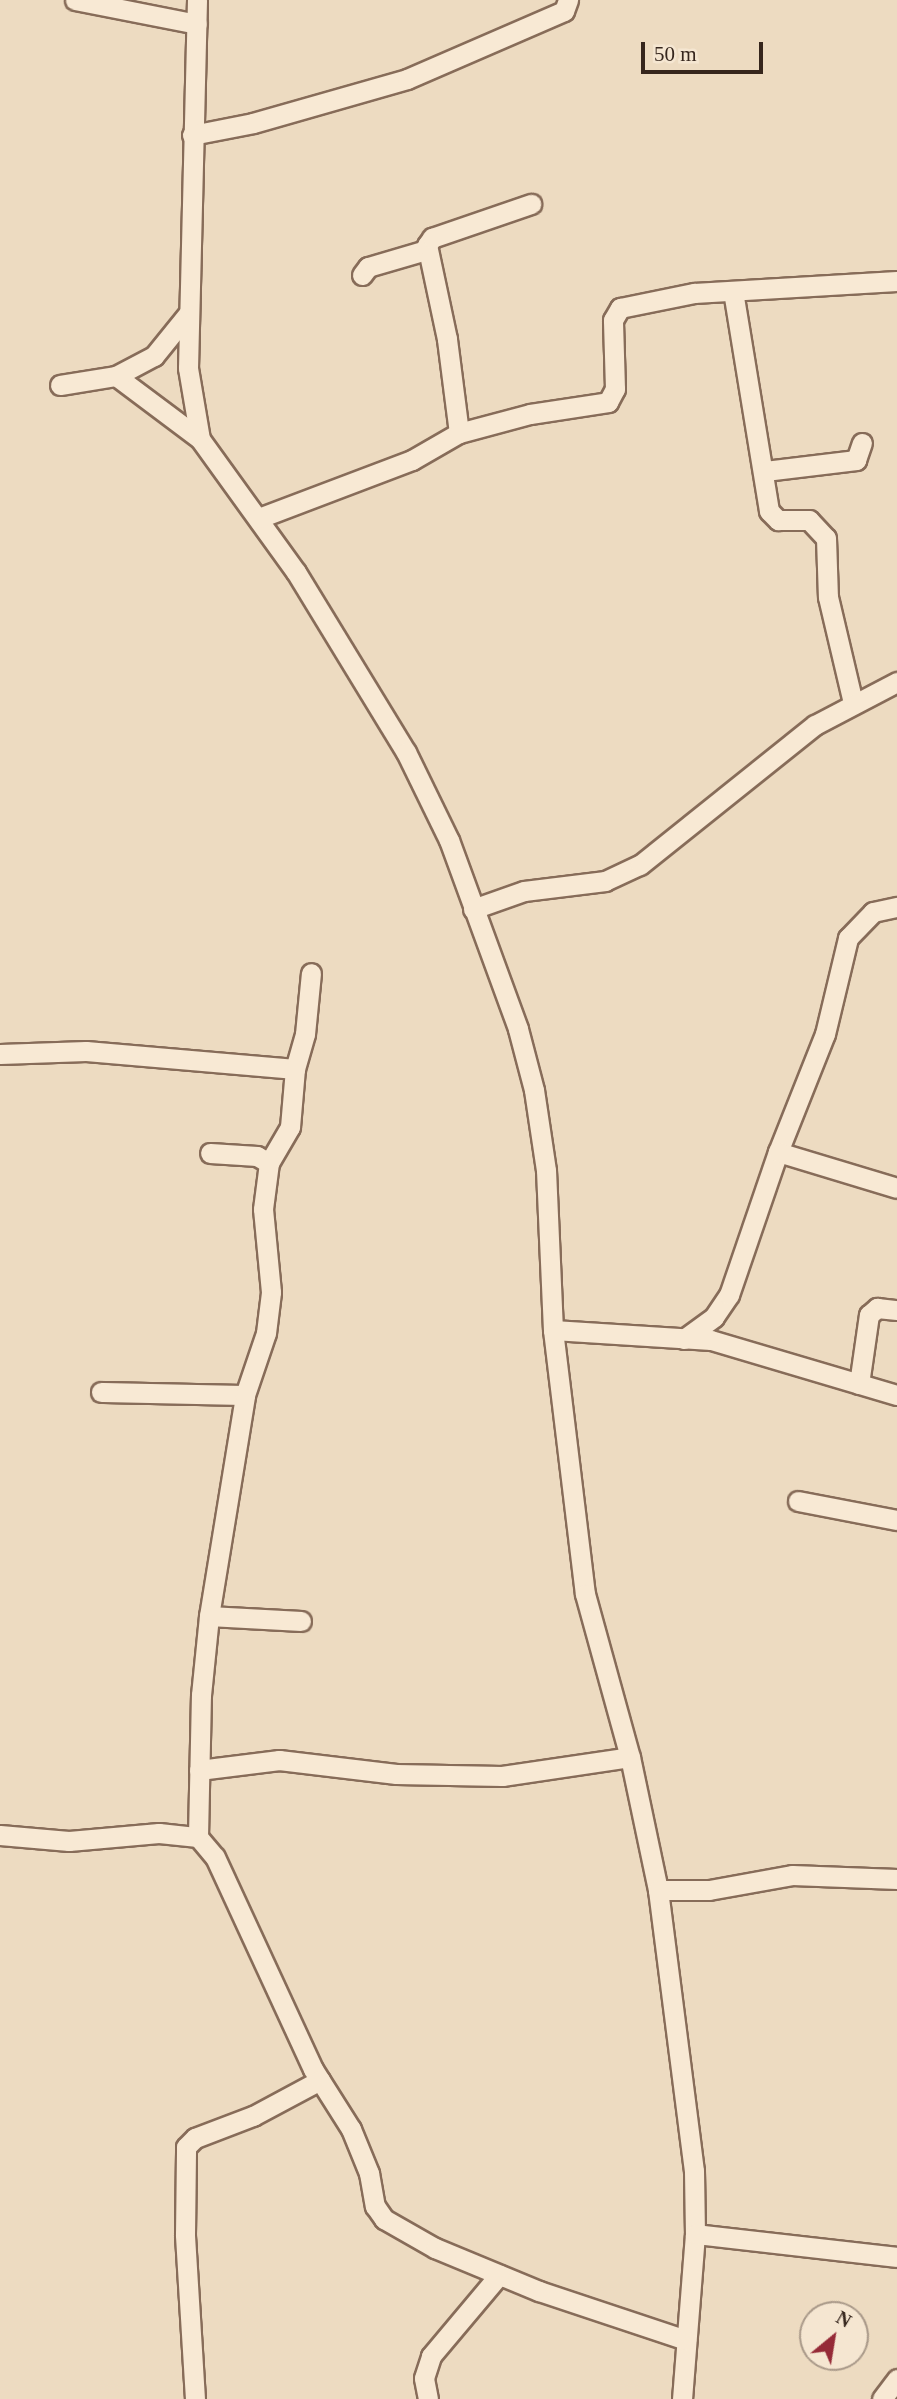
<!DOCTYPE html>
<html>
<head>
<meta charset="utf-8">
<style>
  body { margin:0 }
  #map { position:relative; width:897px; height:2399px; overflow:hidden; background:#eddbc1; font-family:"Times New Roman",serif }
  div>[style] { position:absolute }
  .roads { filter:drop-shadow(2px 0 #876c59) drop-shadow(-2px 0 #876c59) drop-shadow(0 2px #876c59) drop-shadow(0 -2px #876c59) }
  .street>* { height:19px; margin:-9.5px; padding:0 9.5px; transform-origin:9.5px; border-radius:9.5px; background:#f8e9d4 }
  span { translate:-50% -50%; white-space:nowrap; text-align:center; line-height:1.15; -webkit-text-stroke:6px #f5e6d1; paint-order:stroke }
  .north { position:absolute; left:799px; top:2301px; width:70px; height:70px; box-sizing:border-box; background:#f5e6d1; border:2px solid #a99989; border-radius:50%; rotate:30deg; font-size:19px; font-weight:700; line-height:28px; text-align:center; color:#36261d }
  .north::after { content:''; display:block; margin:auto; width:24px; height:32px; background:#952a37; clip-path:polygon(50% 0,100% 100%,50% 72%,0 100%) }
  .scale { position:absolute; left:641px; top:42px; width:122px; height:32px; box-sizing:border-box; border:4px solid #36261d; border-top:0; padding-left:9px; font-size:21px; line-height:24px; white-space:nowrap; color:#36261d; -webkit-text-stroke:5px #f5e6d1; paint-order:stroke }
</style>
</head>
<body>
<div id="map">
  <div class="roads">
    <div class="street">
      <i style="left:75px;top:0;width:124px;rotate:11.1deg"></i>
      <i style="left:197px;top:0;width:368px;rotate:91.4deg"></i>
      <i style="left:188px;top:368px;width:72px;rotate:80.4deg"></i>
      <i style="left:200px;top:439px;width:164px;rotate:54.2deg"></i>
      <i style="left:296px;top:572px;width:211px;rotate:58.6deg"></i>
      <i style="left:406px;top:752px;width:98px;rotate:64deg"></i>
      <i style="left:449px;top:840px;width:201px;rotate:69.9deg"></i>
      <i style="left:518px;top:1029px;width:63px;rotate:75.3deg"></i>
      <i style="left:534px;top:1090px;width:81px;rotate:81.5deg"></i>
      <i style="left:546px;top:1170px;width:160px;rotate:87.5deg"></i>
      <i style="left:553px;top:1330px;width:266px;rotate:83.1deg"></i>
      <i style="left:585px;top:1594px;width:169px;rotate:74.6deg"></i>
      <i style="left:630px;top:1757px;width:136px;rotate:78.1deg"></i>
      <i style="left:658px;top:1890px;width:283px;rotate:82.7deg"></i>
      <i style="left:694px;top:2171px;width:63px;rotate:89.1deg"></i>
      <i style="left:695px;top:2234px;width:166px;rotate:94.5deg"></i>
      <i style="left:192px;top:135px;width:62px;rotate:-11.1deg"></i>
      <i style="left:253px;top:123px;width:160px;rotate:-15.9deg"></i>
      <i style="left:407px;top:79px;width:171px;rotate:-23.4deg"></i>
      <i style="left:564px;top:11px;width:12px;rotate:-70deg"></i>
      <i style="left:362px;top:275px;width:10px;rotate:-53deg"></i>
      <i style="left:368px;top:267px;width:60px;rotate:-16.3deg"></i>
      <i style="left:733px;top:291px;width:223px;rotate:80.7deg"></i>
      <i style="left:769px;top:511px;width:13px;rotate:45deg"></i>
      <i style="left:778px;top:520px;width:31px"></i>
      <i style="left:809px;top:520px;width:25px;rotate:47deg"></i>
      <i style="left:826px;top:538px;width:59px;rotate:88.1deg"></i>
      <i style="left:828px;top:597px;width:109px;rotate:76.7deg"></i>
      <i style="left:116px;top:376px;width:104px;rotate:36.8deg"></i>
      <i style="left:60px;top:385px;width:57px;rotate:-9.1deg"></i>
      <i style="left:116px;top:376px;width:43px;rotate:-27.8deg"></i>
      <i style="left:154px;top:356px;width:54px;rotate:-51deg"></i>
      <i style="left:459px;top:433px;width:95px;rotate:-97.3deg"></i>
      <i style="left:447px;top:339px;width:96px;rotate:-102deg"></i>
      <i style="left:427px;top:245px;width:9px;rotate:-54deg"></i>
      <i style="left:432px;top:238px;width:105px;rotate:-19deg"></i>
      <i style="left:765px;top:471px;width:92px;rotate:-6.9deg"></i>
      <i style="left:856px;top:460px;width:18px;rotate:-71deg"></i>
      <i style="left:259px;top:518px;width:164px;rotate:-20.8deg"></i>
      <i style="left:412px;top:460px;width:54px;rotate:-29.9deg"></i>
      <i style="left:459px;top:433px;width:73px;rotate:-15deg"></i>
      <i style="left:530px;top:414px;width:79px;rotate:-8.7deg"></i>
      <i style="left:608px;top:402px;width:15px;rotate:-62deg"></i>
      <i style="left:615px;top:389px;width:69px;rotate:-91.7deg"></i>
      <i style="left:613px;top:320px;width:14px;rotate:-60deg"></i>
      <i style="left:620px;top:308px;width:76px;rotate:-11.5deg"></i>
      <i style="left:694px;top:293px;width:203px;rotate:-3.4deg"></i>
      <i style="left:473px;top:909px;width:54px;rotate:-19.4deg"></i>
      <i style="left:524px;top:891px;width:82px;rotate:-7deg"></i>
      <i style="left:605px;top:881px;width:38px;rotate:-25deg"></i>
      <i style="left:640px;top:865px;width:224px;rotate:-38.7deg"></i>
      <i style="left:815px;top:725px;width:93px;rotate:-27.7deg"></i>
      <i style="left:0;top:1054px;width:86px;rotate:-2deg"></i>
      <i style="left:86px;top:1051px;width:210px;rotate:4.9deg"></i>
      <i style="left:295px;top:1069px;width:36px;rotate:-74deg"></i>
      <i style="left:305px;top:1034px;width:61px;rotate:-84.4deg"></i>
      <i style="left:778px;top:1152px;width:127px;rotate:-68.3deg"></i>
      <i style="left:825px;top:1034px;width:99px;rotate:-76.5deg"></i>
      <i style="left:848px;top:938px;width:36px;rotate:-46deg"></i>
      <i style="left:873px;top:912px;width:25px;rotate:-12deg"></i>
      <i style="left:269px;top:1163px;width:42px;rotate:-59.7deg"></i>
      <i style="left:290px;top:1127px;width:58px;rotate:-85.1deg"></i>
      <i style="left:553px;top:1330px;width:158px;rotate:3.6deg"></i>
      <i style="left:711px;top:1340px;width:194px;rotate:16.5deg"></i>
      <i style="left:684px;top:1339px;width:37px;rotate:-36deg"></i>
      <i style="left:714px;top:1317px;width:27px;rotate:-56deg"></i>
      <i style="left:729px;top:1295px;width:151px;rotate:-71.1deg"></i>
      <i style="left:778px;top:1152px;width:124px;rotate:16.8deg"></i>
      <i style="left:859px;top:1384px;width:70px;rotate:-81.8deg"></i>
      <i style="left:869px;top:1315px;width:11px;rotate:-41deg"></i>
      <i style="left:877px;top:1308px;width:20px;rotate:6deg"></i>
      <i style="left:101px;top:1392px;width:144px;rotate:1.2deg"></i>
      <i style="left:798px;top:1501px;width:101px;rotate:10.9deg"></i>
      <i style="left:209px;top:1616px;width:92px;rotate:3.1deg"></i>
      <i style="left:199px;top:1770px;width:81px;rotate:-7.1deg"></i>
      <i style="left:279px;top:1760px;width:118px;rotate:6.8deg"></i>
      <i style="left:396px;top:1774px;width:106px;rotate:1.1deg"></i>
      <i style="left:502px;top:1776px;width:129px;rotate:-8.4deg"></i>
      <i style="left:0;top:1835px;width:69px;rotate:5deg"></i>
      <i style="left:69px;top:1841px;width:90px;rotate:-5.1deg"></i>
      <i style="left:159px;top:1833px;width:39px;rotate:6deg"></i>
      <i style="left:198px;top:1837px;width:26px;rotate:50deg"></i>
      <i style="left:215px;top:1857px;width:234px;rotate:65.2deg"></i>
      <i style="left:313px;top:2069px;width:71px;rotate:57.7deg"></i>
      <i style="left:351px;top:2129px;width:48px;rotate:67.8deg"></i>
      <i style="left:369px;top:2173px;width:34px;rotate:80deg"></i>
      <i style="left:375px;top:2206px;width:16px;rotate:55deg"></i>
      <i style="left:384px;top:2219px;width:59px;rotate:29.6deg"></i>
      <i style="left:435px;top:2248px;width:113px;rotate:22.5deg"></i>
      <i style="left:539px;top:2291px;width:155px;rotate:18.4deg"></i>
      <i style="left:198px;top:1837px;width:142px;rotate:-88.8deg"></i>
      <i style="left:201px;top:1695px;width:79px;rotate:-84.2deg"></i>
      <i style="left:209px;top:1616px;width:224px;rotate:-80.7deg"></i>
      <i style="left:245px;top:1395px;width:65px;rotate:-71.3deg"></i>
      <i style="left:266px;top:1333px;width:41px;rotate:-83deg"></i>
      <i style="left:271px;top:1292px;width:83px;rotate:-95.5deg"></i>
      <i style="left:263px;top:1209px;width:46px;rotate:-82.6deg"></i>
      <i style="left:269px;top:1163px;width:14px;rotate:-150deg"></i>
      <i style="left:257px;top:1156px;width:47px;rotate:-176.3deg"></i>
      <i style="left:658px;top:1890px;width:51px"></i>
      <i style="left:709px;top:1890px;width:84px;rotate:-10.2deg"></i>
      <i style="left:792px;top:1875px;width:105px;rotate:2.2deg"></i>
      <i style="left:695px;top:2234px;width:203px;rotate:6.5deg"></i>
      <i style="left:195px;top:2399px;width:165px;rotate:-93.5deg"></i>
      <i style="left:185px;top:2234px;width:87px;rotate:-89.3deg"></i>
      <i style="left:186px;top:2147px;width:13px;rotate:-45deg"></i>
      <i style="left:195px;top:2138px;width:62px;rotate:-20.8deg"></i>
      <i style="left:253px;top:2116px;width:76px;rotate:-28.2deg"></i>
      <i style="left:428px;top:2399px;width:21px;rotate:-101deg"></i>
      <i style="left:424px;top:2378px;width:23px;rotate:-72deg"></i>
      <i style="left:431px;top:2356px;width:106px;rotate:-50deg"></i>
      <i style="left:882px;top:2399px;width:25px;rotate:-53deg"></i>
    </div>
  </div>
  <div class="north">N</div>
  <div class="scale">50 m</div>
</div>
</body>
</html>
